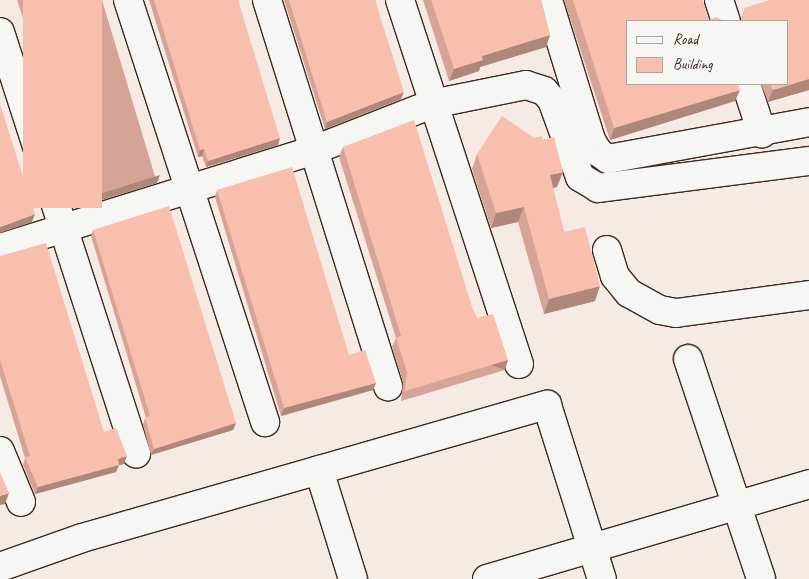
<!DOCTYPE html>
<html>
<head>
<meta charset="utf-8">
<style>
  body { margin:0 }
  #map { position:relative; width:809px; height:579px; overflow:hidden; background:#f6ebe4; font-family:Caveat,sans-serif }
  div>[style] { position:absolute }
  .roads { filter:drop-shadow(1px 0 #3b2a1e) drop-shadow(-1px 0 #3b2a1e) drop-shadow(0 1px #3b2a1e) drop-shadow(0 -1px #3b2a1e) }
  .minor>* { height:28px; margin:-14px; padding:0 14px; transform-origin:14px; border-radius:14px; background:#f6f6f2 }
  .wall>* { inset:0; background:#d5a496 }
  .shaded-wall>* { inset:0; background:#ae867a; transform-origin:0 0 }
  .building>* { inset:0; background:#f8bfae; transform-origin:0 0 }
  span { translate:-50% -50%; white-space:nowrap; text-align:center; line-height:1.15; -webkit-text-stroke:5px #f6f6f2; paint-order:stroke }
  .legend { position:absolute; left:626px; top:20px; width:162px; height:65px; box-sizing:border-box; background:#f6f6f2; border:1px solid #aba49d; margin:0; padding:6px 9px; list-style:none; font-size:15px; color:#3b2a1e }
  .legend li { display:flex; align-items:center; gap:10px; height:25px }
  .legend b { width:25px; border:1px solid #aba49d }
</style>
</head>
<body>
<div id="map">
  <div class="roads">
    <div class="minor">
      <i style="left:128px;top:0;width:444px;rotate:72deg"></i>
      <i style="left:267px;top:0;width:405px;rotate:72.6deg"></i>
      <i style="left:400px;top:0;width:383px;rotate:71.9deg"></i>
      <i style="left:548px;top:0;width:146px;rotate:72.9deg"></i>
      <i style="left:591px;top:140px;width:14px;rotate:60deg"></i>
      <i style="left:598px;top:152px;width:12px;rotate:35deg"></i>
      <i style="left:608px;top:159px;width:204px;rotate:-10.4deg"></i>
      <i style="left:719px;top:0;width:22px;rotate:72deg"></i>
      <i style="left:0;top:32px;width:443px;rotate:72.1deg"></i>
      <i style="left:746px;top:84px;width:52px;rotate:71.9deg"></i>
      <i style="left:0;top:248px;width:329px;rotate:-17.3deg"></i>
      <i style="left:314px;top:150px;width:127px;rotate:-21.3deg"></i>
      <i style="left:432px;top:104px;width:96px;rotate:-11.4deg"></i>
      <i style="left:526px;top:85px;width:19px;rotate:18deg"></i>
      <i style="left:544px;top:91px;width:12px;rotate:48deg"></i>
      <i style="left:552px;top:100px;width:82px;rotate:70deg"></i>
      <i style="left:580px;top:177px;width:21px;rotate:31deg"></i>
      <i style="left:598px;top:188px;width:213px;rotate:-7.3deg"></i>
      <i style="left:607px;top:250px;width:27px;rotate:73deg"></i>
      <i style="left:615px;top:276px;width:22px;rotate:51deg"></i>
      <i style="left:629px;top:293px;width:35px;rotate:29deg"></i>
      <i style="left:660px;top:310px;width:16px;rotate:11deg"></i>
      <i style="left:676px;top:313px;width:134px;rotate:-7.7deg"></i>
      <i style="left:688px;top:359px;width:231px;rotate:71.6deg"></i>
      <i style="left:0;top:451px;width:55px;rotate:67.6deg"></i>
      <i style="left:319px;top:470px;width:114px;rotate:72.7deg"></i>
      <i style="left:0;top:567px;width:87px;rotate:-19.5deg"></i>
      <i style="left:82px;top:538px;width:484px;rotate:-16deg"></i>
      <i style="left:547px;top:405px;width:182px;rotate:72.5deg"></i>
      <i style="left:487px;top:579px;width:336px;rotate:-16.4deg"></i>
    </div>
  </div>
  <div class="wall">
    <i style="clip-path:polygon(17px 0,102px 0,157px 183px,85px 205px)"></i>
    <i style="clip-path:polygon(149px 0,238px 0,278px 145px,206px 167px,202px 156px,198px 157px)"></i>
    <i style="clip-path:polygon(284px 0,375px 0,401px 99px,325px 129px)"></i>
    <i style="clip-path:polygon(423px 0,541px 0,550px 35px,546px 47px,480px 67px,479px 71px,449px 81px)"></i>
    <i style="clip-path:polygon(564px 0,702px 0,735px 101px,610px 140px)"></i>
    <i style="clip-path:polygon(771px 0,809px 0,809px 90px,768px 102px,761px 84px,788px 84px,788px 21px,737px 21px,741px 20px,745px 8px)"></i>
    <i style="clip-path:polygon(534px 138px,557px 187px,553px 188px,564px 232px,595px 301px,544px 314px,518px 222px,491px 228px,472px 169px,477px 154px)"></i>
    <i style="clip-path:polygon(343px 147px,473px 310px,505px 370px,401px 401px,403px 382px,392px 347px,396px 338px,339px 157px)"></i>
    <i style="clip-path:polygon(217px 190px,349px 355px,376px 383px,373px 390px,281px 416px,215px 197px)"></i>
    <i style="clip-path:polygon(93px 230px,236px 423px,233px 430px,151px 455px,143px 425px,145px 418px,146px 418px,91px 236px)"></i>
    <i style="clip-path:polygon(0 256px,104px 432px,124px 464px,119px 465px,116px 472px,35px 494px,23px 465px,25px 458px,0 376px)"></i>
  </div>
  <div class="shaded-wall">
    <i style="clip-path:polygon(550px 35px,546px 47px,480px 67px,479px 71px,449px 81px,454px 69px,482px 56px)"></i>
    <i style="clip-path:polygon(809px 79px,809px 90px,768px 102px,773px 90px)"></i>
    <i style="clip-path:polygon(740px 90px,735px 101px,610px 140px,614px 128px)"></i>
    <i style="clip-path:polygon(404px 92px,401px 99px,325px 129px,327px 122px)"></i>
    <i style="clip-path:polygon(280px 138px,278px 145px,206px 167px,208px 161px)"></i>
    <i style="clip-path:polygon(204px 149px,202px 156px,198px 157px,200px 150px)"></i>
    <i style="clip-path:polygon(563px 172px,557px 187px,545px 190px,550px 175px)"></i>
    <i style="clip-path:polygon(160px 175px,157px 183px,85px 205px,87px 198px)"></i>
    <i style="clip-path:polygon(524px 207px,518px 222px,491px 228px,496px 213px)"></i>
    <i style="clip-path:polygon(35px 214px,32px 222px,0 233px,0 227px)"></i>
    <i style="clip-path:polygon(600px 286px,595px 301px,544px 314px,549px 299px)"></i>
    <i style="left:508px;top:360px;width:10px;height:108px;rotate:107deg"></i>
    <i style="clip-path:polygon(376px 383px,373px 390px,281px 416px,284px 408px)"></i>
    <i style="clip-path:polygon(236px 423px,233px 430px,151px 455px,154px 449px)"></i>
    <i style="clip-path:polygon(127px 456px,124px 464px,119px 465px,116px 472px,35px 494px,38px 487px)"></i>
    <i style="clip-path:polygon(9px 493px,5px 504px,0 505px,0 496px)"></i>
  </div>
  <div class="building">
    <i style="left:23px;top:0;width:79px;height:208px"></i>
    <i style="clip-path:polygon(154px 0,238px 0,280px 138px,208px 161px,204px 149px,200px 150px)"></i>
    <i style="clip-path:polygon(289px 0,375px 0,404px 92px,327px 122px)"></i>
    <i style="clip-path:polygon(431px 0,541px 0,550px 35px,482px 56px,483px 60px,454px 69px)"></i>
    <i style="clip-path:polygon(573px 0,702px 0,709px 20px,717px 17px,723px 21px,628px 21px,628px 84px,738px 84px,740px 90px,614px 128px)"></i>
    <i style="clip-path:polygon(771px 0,809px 0,809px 79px,773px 90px,770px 84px,788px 84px,788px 21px,737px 21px,742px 20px,745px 8px)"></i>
    <i style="clip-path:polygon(0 104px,35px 214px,0 227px)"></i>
    <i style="clip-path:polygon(502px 116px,534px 138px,542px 136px,543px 140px,554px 137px,563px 172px,550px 175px,564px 232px,585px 227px,600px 286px,549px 299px,524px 207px,496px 213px,477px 154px)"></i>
    <i style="clip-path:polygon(414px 120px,473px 310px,477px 318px,493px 314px,508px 360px,405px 391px,407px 372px,396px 338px,401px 336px,343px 147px)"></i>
    <i style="clip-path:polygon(292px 167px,349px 355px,365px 350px,376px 383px,284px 408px,217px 190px)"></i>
    <i style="clip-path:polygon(169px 206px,236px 423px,154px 449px,145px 418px,150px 416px,93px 230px)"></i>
    <i style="clip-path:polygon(46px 243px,104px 432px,116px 428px,127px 456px,118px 459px,119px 465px,38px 487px,25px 457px,30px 456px,0 360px,0 256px)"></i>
    <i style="clip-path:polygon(0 472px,9px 493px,0 496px)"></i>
  </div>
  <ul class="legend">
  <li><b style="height:6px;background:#f6f6f2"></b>Road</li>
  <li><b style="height:14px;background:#f8bfae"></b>Building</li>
  </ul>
</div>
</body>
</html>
